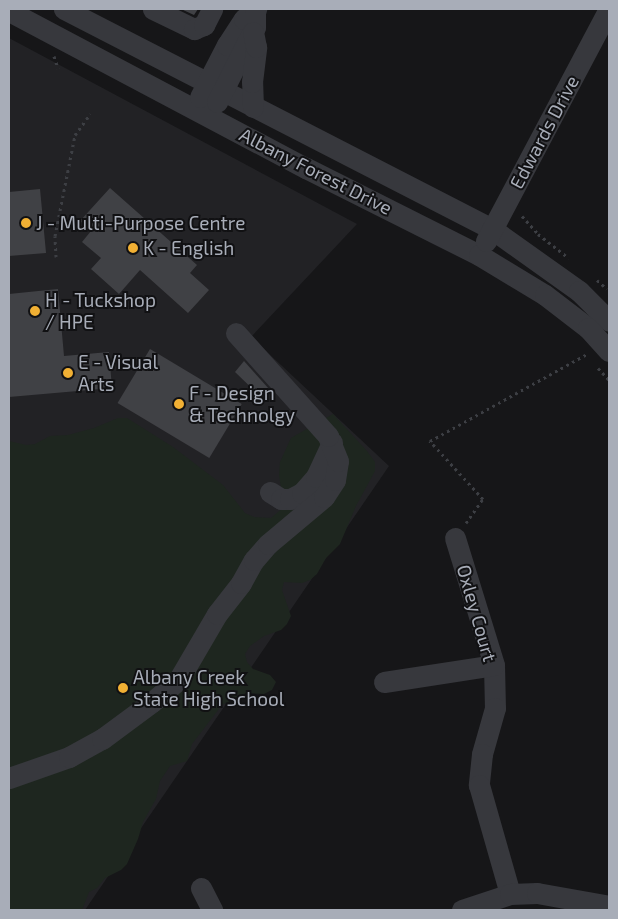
<!DOCTYPE html>
<html>
<head>
<meta charset="utf-8">
<style>
  body { margin:0 }
  #map { position:relative; width:618px; height:919px; overflow:hidden; background:#161618; font-family:"Exo 2",sans-serif }
  div>[style] { position:absolute }
  .built>* { inset:0; background:#222225 }
  .green>* { inset:0; background:#1e261f }
  .building>* { inset:0; background:#404145; transform-origin:0 0 }
  .path>* { height:3px; margin-top:-1.5px; transform-origin:0; background:repeating-linear-gradient(90deg,#3d3f44 0 2.5px,transparent 0 6.5px) }
  .minor>* { height:21px; margin:-10.5px; padding:0 10.5px; transform-origin:10.5px; border-radius:10.5px; background:#37383d }
  .dots>* { width:14px; height:14px; translate:-50% -50%; box-sizing:border-box; border:2px solid #111113; border-radius:50% }
  span { translate:-50% -50%; white-space:nowrap; text-align:center; line-height:1.15; -webkit-text-stroke:4px #111113; paint-order:stroke }
  .street-label { font-size:19px; color:#a8adb8 }
  .poi-label { font-size:19px; color:#a8adb8 }
  .left { translate:0 -50%; text-align:left }
  .frame { position:absolute; inset:0; border:10px solid #a8adb8; pointer-events:none }
</style>
</head>
<body>
<div id="map">
  <div class="built">
    <i style="clip-path:polygon(9px 38px,357px 224px,251px 337px,389px 466px,85px 910px,9px 910px)"></i>
  </div>
  <div class="green">
    <i style="clip-path:polygon(333px 414px,367px 451px,375px 462px,375px 471px,356px 506px,340px 544px,326px 558px,317px 574px,310px 580px,302px 583px,284px 582px,282px 590px,291px 616px,287px 624px,281px 630px,264px 636px,250px 646px,245px 654px,247px 662px,253px 669px,270px 675px,276px 682px,272px 690px,264px 694px,246px 693px,222px 705px,192px 744px,187px 761px,170px 766px,160px 781px,156px 799px,143px 822px,138px 839px,127px 864px,121px 870px,105px 878px,97px 888px,89px 892px,82px 910px,9px 910px,9px 441px,26px 445px,35px 444px,50px 436px,68px 435px,94px 428px,118px 418px,127px 418px,173px 447px,223px 485px,245px 513px,254px 517px,271px 518px,284px 507px,279px 475px,280px 462px,291px 438px)"></i>
  </div>
  <div class="building">
    <i style="clip-path:polygon(181px 9px,198px 9px,194px 15px)"></i>
    <i style="clip-path:polygon(110px 188px,197px 265px,190px 273px,209px 290px,188px 313px,140px 270px,119px 294px,91px 269px,101px 258px,82px 242px,91px 231px,80px 221px)"></i>
    <i style="clip-path:polygon(40px 189px,46px 253px,9px 256px,9px 192px)"></i>
    <i style="clip-path:polygon(58px 289px,64px 356px,109px 352px,112px 388px,9px 397px,9px 294px)"></i>
    <i style="left:150px;top:349px;width:107px;height:63px;rotate:31deg"></i>
    <i style="clip-path:polygon(244px 361px,269px 389px,261px 397px,235px 372px)"></i>
  </div>
  <div class="path">
    <i style="left:54px;top:56px;width:13px;rotate:72deg"></i>
    <i style="left:522px;top:216px;width:24px;rotate:48deg"></i>
    <i style="left:538px;top:234px;width:39px;rotate:38deg"></i>
    <i style="left:56px;top:257px;width:21px;rotate:-93deg"></i>
    <i style="left:55px;top:236px;width:103px;rotate:-78.8deg"></i>
    <i style="left:75px;top:135px;width:26px;rotate:-54deg"></i>
    <i style="left:597px;top:280px;width:13px;rotate:42deg"></i>
    <i style="left:598px;top:368px;width:16px;rotate:47deg"></i>
    <i style="left:466px;top:523px;width:29px;rotate:-55deg"></i>
    <i style="left:483px;top:499px;width:79px;rotate:-132.4deg"></i>
    <i style="left:430px;top:441px;width:179px;rotate:-29deg"></i>
  </div>
  <div class="minor">
    <i style="left:64px;top:9px;width:481px;rotate:27.2deg"></i>
    <i style="left:492px;top:229px;width:107px;rotate:35.5deg"></i>
    <i style="left:579px;top:291px;width:42px;rotate:45deg"></i>
    <i style="left:153px;top:9px;width:46px;rotate:26deg"></i>
    <i style="left:194px;top:29px;width:11px;rotate:-22deg"></i>
    <i style="left:204px;top:25px;width:18px;rotate:-63deg"></i>
    <i style="left:9px;top:11px;width:336px;rotate:27.9deg"></i>
    <i style="left:306px;top:168px;width:194px;rotate:26.7deg"></i>
    <i style="left:479px;top:255px;width:77px;rotate:31.2deg"></i>
    <i style="left:545px;top:295px;width:54px;rotate:37.5deg"></i>
    <i style="left:588px;top:328px;width:31px;rotate:48deg"></i>
    <i style="left:200px;top:97px;width:59px;rotate:-62.6deg"></i>
    <i style="left:227px;top:45px;width:31px;rotate:-57deg"></i>
    <i style="left:244px;top:19px;width:16px;rotate:-40deg"></i>
    <i style="left:217px;top:102px;width:84px;rotate:-63.1deg"></i>
    <i style="left:255px;top:27px;width:15px;rotate:-90deg"></i>
    <i style="left:253px;top:107px;width:25px;rotate:-92deg"></i>
    <i style="left:252px;top:82px;width:35px;rotate:-83deg"></i>
    <i style="left:256px;top:47px;width:15px;rotate:-101deg"></i>
    <i style="left:486px;top:241px;width:263px;rotate:-62.1deg"></i>
    <i style="left:270px;top:492px;width:13px;rotate:32deg"></i>
    <i style="left:281px;top:499px;width:9px"></i>
    <i style="left:290px;top:499px;width:13px;rotate:-27deg"></i>
    <i style="left:302px;top:493px;width:21px;rotate:-49deg"></i>
    <i style="left:316px;top:477px;width:38px;rotate:-65deg"></i>
    <i style="left:455px;top:538px;width:133px;rotate:72.9deg"></i>
    <i style="left:494px;top:665px;width:43px;rotate:88.7deg"></i>
    <i style="left:495px;top:708px;width:48px;rotate:105.8deg"></i>
    <i style="left:482px;top:754px;width:31px;rotate:96deg"></i>
    <i style="left:479px;top:785px;width:113px;rotate:74.1deg"></i>
    <i style="left:384px;top:682px;width:111px;rotate:-8.8deg"></i>
    <i style="left:9px;top:778px;width:64px;rotate:-19.3deg"></i>
    <i style="left:69px;top:757px;width:38px;rotate:-29deg"></i>
    <i style="left:102px;top:739px;width:62px;rotate:-36.5deg"></i>
    <i style="left:152px;top:702px;width:35px;rotate:-40deg"></i>
    <i style="left:179px;top:679px;width:75px;rotate:-59.7deg"></i>
    <i style="left:217px;top:614px;width:39px;rotate:-52deg"></i>
    <i style="left:241px;top:583px;width:26px;rotate:-61deg"></i>
    <i style="left:254px;top:560px;width:21px;rotate:-49deg"></i>
    <i style="left:268px;top:544px;width:73px;rotate:-40deg"></i>
    <i style="left:324px;top:497px;width:20px;rotate:-57deg"></i>
    <i style="left:335px;top:480px;width:19px;rotate:-81deg"></i>
    <i style="left:338px;top:461px;width:27px;rotate:-112deg"></i>
    <i style="left:328px;top:436px;width:138px;rotate:-131.8deg"></i>
    <i style="left:201px;top:888px;width:25px;rotate:63deg"></i>
    <i style="left:462px;top:910px;width:51px;rotate:-18.4deg"></i>
    <i style="left:510px;top:894px;width:27px;rotate:-2deg"></i>
    <i style="left:537px;top:893px;width:73px;rotate:10.2deg"></i>
  </div>
  <div class="dots">
    <i style="left:26px;top:223px;background:#f1b034"></i>
    <i style="left:133px;top:248px;background:#f1b034"></i>
    <i style="left:35px;top:311px;background:#f1b034"></i>
    <i style="left:68px;top:373px;background:#f1b034"></i>
    <i style="left:179px;top:404px;background:#f1b034"></i>
    <i style="left:123px;top:688px;background:#f1b034"></i>
  </div>
  <div class="street-label">
    <span style="left:544px;top:132px;rotate:-62deg">Edwards Drive</span>
    <span style="left:316px;top:171px;rotate:27deg">Albany Forest Drive</span>
    <span style="left:477px;top:613px;rotate:74deg">Oxley Court</span>
  </div>
  <div class="poi-label">
    <span class="left" style="left:36px;top:223px">J - Multi-Purpose Centre</span>
    <span class="left" style="left:143px;top:248px">K - English</span>
    <span class="left" style="left:45px;top:311px">H - Tuckshop<br>/ HPE</span>
    <span class="left" style="left:78px;top:373px">E - Visual<br>Arts</span>
    <span class="left" style="left:189px;top:404px">F - Design<br>&amp; Technolgy</span>
    <span class="left" style="left:133px;top:688px">Albany Creek<br>State High School</span>
  </div>
  <div class="frame"></div>
</div>
</body>
</html>
